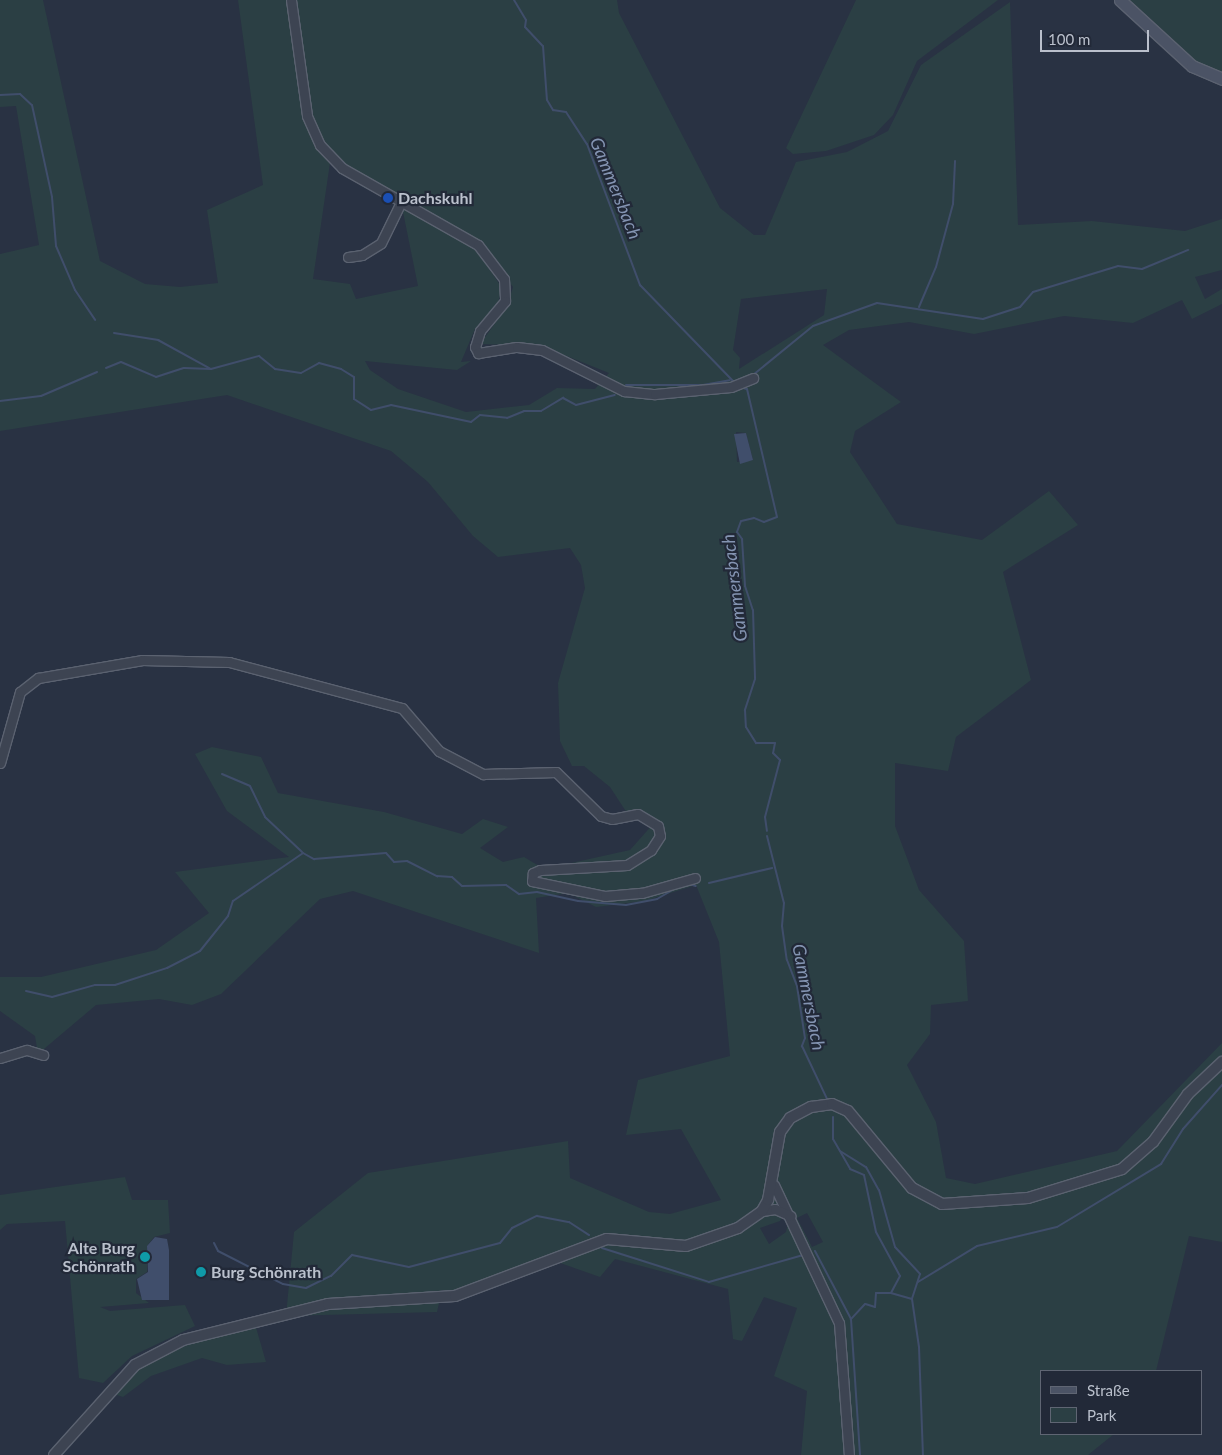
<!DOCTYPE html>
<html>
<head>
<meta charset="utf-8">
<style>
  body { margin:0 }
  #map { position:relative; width:1222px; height:1455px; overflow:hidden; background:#293243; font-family:Lato,sans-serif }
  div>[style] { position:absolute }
  .green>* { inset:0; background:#2b3f44 }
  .water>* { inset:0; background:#404e6b }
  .stream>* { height:2px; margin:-1px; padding:0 1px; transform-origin:1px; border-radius:1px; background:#404e6b }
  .roads { filter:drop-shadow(1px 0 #5b6270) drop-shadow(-1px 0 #5b6270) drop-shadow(0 1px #5b6270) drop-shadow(0 -1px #5b6270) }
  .minor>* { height:9px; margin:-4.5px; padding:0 4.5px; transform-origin:4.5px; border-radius:4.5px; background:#3d4452 }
  .tertiary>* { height:10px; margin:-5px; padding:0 5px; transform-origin:5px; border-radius:5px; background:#3d4452 }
  .secondary>* { height:11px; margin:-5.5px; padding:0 5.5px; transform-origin:5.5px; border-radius:5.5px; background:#4b5365 }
  .dots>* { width:14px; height:14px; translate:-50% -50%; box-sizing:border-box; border:2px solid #222938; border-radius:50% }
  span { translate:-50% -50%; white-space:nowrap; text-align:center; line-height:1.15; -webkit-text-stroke:4.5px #222938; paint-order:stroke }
  .poi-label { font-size:16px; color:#bac0cc; font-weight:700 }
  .left { translate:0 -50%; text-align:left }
  .right { translate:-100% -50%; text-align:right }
  .water-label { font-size:18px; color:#8494b2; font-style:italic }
  .legend { position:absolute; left:1040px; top:1370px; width:162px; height:65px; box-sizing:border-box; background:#222938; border:1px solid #5f6573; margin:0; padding:6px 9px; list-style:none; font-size:15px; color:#bac0cc }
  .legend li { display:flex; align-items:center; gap:10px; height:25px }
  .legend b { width:25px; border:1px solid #5f6573 }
  .scale { position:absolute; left:1040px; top:30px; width:109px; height:22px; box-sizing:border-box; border:2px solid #bac0cc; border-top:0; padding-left:6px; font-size:15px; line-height:18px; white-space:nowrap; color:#bac0cc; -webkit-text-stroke:4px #222938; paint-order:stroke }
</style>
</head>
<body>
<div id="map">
  <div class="green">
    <i style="clip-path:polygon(evenodd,0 0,43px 0,100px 261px,145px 284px,180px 287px,218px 283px,207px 210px,263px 185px,238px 0,287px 0,316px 147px,330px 163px,313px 279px,350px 284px,356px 299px,418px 286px,402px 207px,476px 249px,502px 288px,498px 303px,475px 329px,461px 362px,471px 361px,457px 370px,365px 361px,370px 370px,398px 389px,466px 412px,529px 405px,557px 388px,595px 389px,609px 373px,542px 346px,480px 344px,507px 307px,513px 287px,481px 243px,405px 200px,400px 191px,394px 194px,344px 165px,323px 143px,311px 115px,295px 0,617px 0,619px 13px,720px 208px,754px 235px,765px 235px,796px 162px,847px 152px,888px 131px,921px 65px,1010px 2px,1018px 225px,1092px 221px,1185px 231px,1222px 219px,1222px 270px,1195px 277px,1205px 299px,1222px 289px,1222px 304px,1192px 319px,1182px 300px,1133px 323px,1064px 316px,974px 334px,909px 322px,849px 330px,823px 345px,901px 402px,855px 431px,850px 452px,897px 524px,982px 540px,1049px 491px,1078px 525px,1003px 572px,1031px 680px,956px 737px,948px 771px,895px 763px,895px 826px,919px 890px,964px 941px,968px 1001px,931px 1005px,930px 1034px,907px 1065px,936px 1122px,946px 1178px,975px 1184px,1117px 1151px,1222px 1043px,1222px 1242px,1189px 1236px,1156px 1371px,1041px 1371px,1041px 1434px,1114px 1434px,1088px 1455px,801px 1455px,807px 1391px,774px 1376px,797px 1308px,764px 1297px,742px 1341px,733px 1339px,728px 1289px,615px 1259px,600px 1277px,546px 1258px,455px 1293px,442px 1290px,437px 1312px,286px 1316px,294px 1232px,368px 1173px,568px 1141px,570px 1178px,649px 1212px,670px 1214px,721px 1200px,681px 1129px,626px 1135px,638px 1080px,730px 1056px,719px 942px,696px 885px,645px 901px,596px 907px,568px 893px,536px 898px,539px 953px,353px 891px,320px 899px,221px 994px,192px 1005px,159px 999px,96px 1005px,38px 1054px,35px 1036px,0 1011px,0 977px,41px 977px,156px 950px,209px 913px,175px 872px,289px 857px,227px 811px,195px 754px,212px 747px,261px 757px,278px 793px,384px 812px,462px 834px,483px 819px,508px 827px,480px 848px,503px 862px,524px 857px,544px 869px,630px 850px,654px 823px,627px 813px,610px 787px,584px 766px,572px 766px,560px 741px,558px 683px,585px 588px,581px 565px,570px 548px,498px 557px,473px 536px,428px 482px,391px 451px,227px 395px,0 431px,0 254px,39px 245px,16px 106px,0 107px,0 0,827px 289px,824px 315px,739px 369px,740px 358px,733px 350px,741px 299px,827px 289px,0 0,736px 432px,746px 433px,753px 460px,737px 462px,736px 432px,0 0,807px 1213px,823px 1242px,812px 1247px,797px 1218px,807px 1213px,0 0,784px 1214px,789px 1219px,786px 1232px,769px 1244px,760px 1228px,780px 1221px,784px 1214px)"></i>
    <i style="clip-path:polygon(856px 0,998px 0,917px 61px,893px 115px,874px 135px,826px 151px,793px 154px,786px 148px)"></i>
    <i style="clip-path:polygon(1130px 0,1222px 0,1222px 73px,1204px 68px)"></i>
    <i style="clip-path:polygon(125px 1177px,132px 1200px,168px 1200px,170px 1233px,154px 1237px,147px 1246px,147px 1272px,136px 1279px,136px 1293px,149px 1303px,100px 1307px,110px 1311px,185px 1305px,195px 1326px,132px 1356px,103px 1383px,79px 1378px,65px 1221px,7px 1224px,0 1230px,0 1195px)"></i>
    <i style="clip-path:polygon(255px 1324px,266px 1362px,227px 1365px,202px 1358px,151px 1376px,123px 1397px,111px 1393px,143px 1362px,180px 1344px)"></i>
  </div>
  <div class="water">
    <i style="clip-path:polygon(746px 433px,753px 460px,740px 464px,734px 434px)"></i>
    <i style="clip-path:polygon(155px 1237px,167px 1239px,169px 1250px,169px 1300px,142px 1300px,137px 1279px,148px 1272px,147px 1246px)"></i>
  </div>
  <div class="stream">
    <i style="left:514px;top:0;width:23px;rotate:59deg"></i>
    <i style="left:526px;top:20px;width:7px;rotate:98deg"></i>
    <i style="left:525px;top:27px;width:26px;rotate:47deg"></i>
    <i style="left:543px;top:46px;width:54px;rotate:85.8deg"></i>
    <i style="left:547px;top:100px;width:12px;rotate:59deg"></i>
    <i style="left:553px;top:110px;width:13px;rotate:9deg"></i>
    <i style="left:566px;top:112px;width:38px;rotate:57deg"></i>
    <i style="left:587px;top:144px;width:151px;rotate:69.4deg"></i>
    <i style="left:640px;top:285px;width:134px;rotate:45.9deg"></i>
    <i style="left:0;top:95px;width:20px;rotate:-3deg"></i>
    <i style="left:20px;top:94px;width:16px;rotate:43deg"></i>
    <i style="left:32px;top:105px;width:94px;rotate:77.7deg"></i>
    <i style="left:52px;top:197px;width:49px;rotate:85.3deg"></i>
    <i style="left:56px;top:246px;width:48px;rotate:66.6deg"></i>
    <i style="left:75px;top:290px;width:36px;rotate:56deg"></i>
    <i style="left:919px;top:307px;width:43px;rotate:-67deg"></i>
    <i style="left:936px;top:267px;width:65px;rotate:-74.9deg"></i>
    <i style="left:953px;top:204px;width:43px;rotate:-87.3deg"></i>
    <i style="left:114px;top:333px;width:45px;rotate:9deg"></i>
    <i style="left:158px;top:340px;width:60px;rotate:28.7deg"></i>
    <i style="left:211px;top:369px;width:50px;rotate:-15.2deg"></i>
    <i style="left:259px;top:356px;width:21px;rotate:39deg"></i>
    <i style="left:275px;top:369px;width:26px;rotate:9deg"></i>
    <i style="left:301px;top:373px;width:21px;rotate:-29deg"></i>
    <i style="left:319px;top:363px;width:23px;rotate:15deg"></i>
    <i style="left:341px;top:369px;width:15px;rotate:32deg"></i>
    <i style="left:354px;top:377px;width:22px;rotate:90deg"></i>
    <i style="left:354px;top:399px;width:20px;rotate:33deg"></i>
    <i style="left:371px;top:410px;width:21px;rotate:-14deg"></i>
    <i style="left:391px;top:405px;width:82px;rotate:12deg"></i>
    <i style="left:471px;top:422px;width:11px;rotate:-38deg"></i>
    <i style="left:480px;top:415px;width:27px;rotate:6deg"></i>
    <i style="left:507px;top:418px;width:18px;rotate:-22deg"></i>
    <i style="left:524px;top:411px;width:17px"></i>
    <i style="left:541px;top:411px;width:26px;rotate:-31deg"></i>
    <i style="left:563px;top:398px;width:15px;rotate:28deg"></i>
    <i style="left:576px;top:405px;width:40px;rotate:-14.4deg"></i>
    <i style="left:106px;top:368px;width:16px;rotate:-22deg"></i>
    <i style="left:121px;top:362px;width:38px;rotate:23deg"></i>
    <i style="left:156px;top:377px;width:29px;rotate:-18deg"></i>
    <i style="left:184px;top:368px;width:27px;rotate:2deg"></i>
    <i style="left:753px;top:375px;width:77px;rotate:-39.2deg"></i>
    <i style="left:813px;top:326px;width:68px;rotate:-19.8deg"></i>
    <i style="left:877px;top:303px;width:107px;rotate:8.6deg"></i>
    <i style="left:983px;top:319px;width:39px;rotate:-18deg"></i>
    <i style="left:1020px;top:307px;width:20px;rotate:-49deg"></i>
    <i style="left:1033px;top:292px;width:89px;rotate:-17deg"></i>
    <i style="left:1118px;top:266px;width:24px;rotate:7deg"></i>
    <i style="left:1142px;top:269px;width:50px;rotate:-22.4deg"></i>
    <i style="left:626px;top:385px;width:77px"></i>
    <i style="left:703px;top:385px;width:27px;rotate:-10deg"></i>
    <i style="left:739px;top:387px;width:8px;rotate:14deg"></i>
    <i style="left:747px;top:389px;width:131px;rotate:76.8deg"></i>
    <i style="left:777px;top:517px;width:14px;rotate:159deg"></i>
    <i style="left:764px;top:522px;width:11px;rotate:-158deg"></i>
    <i style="left:754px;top:518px;width:13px;rotate:167deg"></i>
    <i style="left:741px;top:521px;width:12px;rotate:110deg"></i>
    <i style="left:737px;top:532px;width:9px;rotate:54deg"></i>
    <i style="left:742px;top:539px;width:47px;rotate:86.3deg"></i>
    <i style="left:745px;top:586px;width:25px;rotate:72deg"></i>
    <i style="left:753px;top:610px;width:69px;rotate:88.3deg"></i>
    <i style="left:755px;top:679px;width:33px;rotate:108deg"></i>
    <i style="left:745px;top:710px;width:17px;rotate:87deg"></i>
    <i style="left:746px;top:727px;width:19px;rotate:58deg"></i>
    <i style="left:756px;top:743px;width:19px"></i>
    <i style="left:775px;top:743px;width:10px;rotate:101deg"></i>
    <i style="left:773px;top:753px;width:10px;rotate:45deg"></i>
    <i style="left:780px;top:760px;width:59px;rotate:104.7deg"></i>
    <i style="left:765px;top:817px;width:14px;rotate:82deg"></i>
    <i style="left:0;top:401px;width:41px;rotate:-7deg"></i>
    <i style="left:41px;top:396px;width:61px;rotate:-23.2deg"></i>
    <i style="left:222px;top:774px;width:30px;rotate:23deg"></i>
    <i style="left:250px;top:786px;width:34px;rotate:64deg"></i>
    <i style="left:265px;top:817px;width:51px;rotate:43.4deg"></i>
    <i style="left:767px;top:836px;width:69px;rotate:75.8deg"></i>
    <i style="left:784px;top:903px;width:23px;rotate:95deg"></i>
    <i style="left:782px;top:926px;width:34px;rotate:82deg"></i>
    <i style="left:787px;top:960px;width:28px;rotate:69deg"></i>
    <i style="left:797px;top:986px;width:53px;rotate:81.3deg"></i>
    <i style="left:805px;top:1038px;width:9px;rotate:111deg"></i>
    <i style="left:802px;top:1046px;width:61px;rotate:64.7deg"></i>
    <i style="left:709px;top:883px;width:65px;rotate:-13.4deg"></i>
    <i style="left:689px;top:884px;width:7px;rotate:16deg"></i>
    <i style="left:26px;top:991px;width:27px;rotate:13deg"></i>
    <i style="left:52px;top:997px;width:45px;rotate:-15.6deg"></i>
    <i style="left:95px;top:985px;width:20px"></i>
    <i style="left:115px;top:985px;width:55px;rotate:-18.1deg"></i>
    <i style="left:167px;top:968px;width:37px;rotate:-27deg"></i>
    <i style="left:200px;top:951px;width:45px;rotate:-51.3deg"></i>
    <i style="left:228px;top:916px;width:16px;rotate:-72deg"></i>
    <i style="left:233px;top:901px;width:85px;rotate:-34.4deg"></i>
    <i style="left:303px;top:853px;width:13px;rotate:29deg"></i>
    <i style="left:314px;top:859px;width:72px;rotate:-4.8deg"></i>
    <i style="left:386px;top:853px;width:12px;rotate:48deg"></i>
    <i style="left:394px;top:862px;width:13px;rotate:-4deg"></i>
    <i style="left:407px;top:861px;width:34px;rotate:27deg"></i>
    <i style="left:437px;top:876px;width:15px;rotate:4deg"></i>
    <i style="left:452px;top:877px;width:13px;rotate:42deg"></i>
    <i style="left:462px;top:886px;width:44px;rotate:-1.3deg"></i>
    <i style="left:506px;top:885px;width:16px;rotate:35deg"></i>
    <i style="left:519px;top:894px;width:18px;rotate:-6deg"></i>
    <i style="left:537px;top:892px;width:42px;rotate:12.4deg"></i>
    <i style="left:578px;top:901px;width:48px;rotate:4.8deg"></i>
    <i style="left:626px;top:905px;width:32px;rotate:-11deg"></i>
    <i style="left:657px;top:899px;width:24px;rotate:-30deg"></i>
    <i style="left:833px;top:1117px;width:22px;rotate:90deg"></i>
    <i style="left:833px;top:1139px;width:34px;rotate:60deg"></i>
    <i style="left:850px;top:1169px;width:15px;rotate:23deg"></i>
    <i style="left:864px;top:1175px;width:58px;rotate:78.1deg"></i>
    <i style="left:876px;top:1232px;width:50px;rotate:61.4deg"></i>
    <i style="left:900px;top:1276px;width:19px;rotate:118deg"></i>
    <i style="left:891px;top:1293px;width:15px;rotate:180deg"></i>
    <i style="left:876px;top:1293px;width:14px;rotate:94deg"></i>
    <i style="left:875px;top:1307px;width:10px;rotate:-163deg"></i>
    <i style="left:865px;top:1304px;width:21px;rotate:133deg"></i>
    <i style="left:851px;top:1319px;width:136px;rotate:86.2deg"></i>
    <i style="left:840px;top:1151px;width:31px;rotate:32deg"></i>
    <i style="left:866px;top:1167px;width:26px;rotate:61deg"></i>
    <i style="left:879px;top:1190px;width:59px;rotate:74.3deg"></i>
    <i style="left:895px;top:1247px;width:37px;rotate:47deg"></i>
    <i style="left:920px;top:1274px;width:26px;rotate:108deg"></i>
    <i style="left:912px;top:1299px;width:22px;rotate:-164deg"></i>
    <i style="left:214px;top:1243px;width:9px;rotate:63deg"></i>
    <i style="left:218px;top:1251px;width:73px;rotate:26.9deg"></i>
    <i style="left:283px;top:1284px;width:23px;rotate:10deg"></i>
    <i style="left:306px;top:1288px;width:28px;rotate:-26deg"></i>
    <i style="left:331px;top:1276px;width:30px;rotate:-45deg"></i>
    <i style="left:352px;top:1255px;width:58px;rotate:11.9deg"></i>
    <i style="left:409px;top:1267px;width:94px;rotate:-14.8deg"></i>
    <i style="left:500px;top:1243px;width:19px;rotate:-51deg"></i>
    <i style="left:512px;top:1228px;width:28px;rotate:-26deg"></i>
    <i style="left:537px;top:1216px;width:33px;rotate:11deg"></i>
    <i style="left:569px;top:1222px;width:24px;rotate:33deg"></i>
    <i style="left:602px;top:1248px;width:112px;rotate:17.6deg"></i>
    <i style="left:709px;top:1282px;width:98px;rotate:-16deg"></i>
    <i style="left:815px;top:1251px;width:77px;rotate:62.1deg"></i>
    <i style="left:918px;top:1282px;width:69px;rotate:-31.4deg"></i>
    <i style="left:977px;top:1246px;width:82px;rotate:-13.4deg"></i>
    <i style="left:1057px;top:1227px;width:122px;rotate:-31.2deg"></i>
    <i style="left:1161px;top:1164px;width:41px;rotate:-57.8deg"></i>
    <i style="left:1183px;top:1129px;width:59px;rotate:-48.4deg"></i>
    <i style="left:912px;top:1299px;width:49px;rotate:81.7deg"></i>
    <i style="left:919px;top:1347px;width:108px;rotate:87.9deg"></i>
  </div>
  <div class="roads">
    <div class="minor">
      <i style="left:291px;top:0;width:117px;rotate:82.1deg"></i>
      <i style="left:307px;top:116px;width:32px;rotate:66deg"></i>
      <i style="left:320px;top:145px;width:32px;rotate:46deg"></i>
      <i style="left:342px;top:168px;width:156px;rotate:29.5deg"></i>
      <i style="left:478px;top:245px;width:43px;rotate:52.6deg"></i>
      <i style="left:504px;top:279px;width:22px;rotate:87deg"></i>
      <i style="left:505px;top:301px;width:39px;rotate:130deg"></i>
      <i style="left:480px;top:331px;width:17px;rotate:107deg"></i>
      <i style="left:475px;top:347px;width:7px;rotate:63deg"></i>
      <i style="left:478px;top:353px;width:39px;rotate:-9deg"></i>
      <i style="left:517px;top:347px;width:25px;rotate:7deg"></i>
      <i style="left:542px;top:350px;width:92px;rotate:26.6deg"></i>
      <i style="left:624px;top:391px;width:31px;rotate:6deg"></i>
      <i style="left:655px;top:394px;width:76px;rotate:-5.3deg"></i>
      <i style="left:731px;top:387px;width:24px;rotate:-22deg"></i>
      <i style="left:348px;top:257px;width:14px;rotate:-8deg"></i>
      <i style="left:362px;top:255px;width:22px;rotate:-32deg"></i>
      <i style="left:381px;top:243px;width:46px;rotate:-64deg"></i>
      <i style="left:0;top:763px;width:74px;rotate:-74.3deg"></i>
      <i style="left:20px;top:692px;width:23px;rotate:-38deg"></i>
      <i style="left:38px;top:678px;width:106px;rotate:-9.8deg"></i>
      <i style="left:142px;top:660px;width:87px;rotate:1.3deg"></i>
      <i style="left:229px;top:662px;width:179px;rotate:14.9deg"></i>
      <i style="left:402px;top:708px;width:57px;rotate:49.3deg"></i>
      <i style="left:439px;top:751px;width:50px;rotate:27.6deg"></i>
      <i style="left:483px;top:774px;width:73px;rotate:-1.6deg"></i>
      <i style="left:556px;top:772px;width:63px;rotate:44.4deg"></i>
      <i style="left:601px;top:816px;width:11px;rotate:15deg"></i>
      <i style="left:612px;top:819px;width:26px;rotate:-11deg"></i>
      <i style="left:638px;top:814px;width:23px;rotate:31deg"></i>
      <i style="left:658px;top:826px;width:10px;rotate:79deg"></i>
      <i style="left:660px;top:836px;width:17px;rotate:123deg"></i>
      <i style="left:651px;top:850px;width:28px;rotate:148deg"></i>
      <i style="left:627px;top:865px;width:87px;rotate:176.7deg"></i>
      <i style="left:540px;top:870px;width:8px;rotate:157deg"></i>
      <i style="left:533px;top:873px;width:8px;rotate:97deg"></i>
      <i style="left:532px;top:881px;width:75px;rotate:11.6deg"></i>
      <i style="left:605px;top:896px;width:37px;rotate:-5deg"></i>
      <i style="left:642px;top:893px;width:55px;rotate:-15.8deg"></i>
      <i style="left:0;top:1058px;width:28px;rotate:-17deg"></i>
      <i style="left:27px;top:1050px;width:17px;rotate:17deg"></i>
      <i style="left:774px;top:1185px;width:153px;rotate:64.8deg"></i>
      <i style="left:839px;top:1323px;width:132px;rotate:85.7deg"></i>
      <i style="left:762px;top:1211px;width:13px;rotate:-9deg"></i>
      <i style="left:775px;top:1209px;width:17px;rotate:24deg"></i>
    </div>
    <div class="tertiary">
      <i style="left:54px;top:1455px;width:121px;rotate:-48deg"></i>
      <i style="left:135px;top:1365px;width:54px;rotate:-27.5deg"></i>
      <i style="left:183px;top:1340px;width:149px;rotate:-13.9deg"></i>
      <i style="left:328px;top:1304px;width:127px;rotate:-3.6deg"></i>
      <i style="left:455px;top:1296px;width:162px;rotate:-20.6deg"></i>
      <i style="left:607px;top:1239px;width:79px;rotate:5.1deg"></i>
      <i style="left:686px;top:1246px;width:55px;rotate:-19.1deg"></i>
      <i style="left:738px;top:1228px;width:29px;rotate:-35deg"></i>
      <i style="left:762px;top:1211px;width:13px;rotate:-61deg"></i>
      <i style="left:768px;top:1200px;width:69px;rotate:-80deg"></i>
      <i style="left:780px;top:1132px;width:17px;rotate:-54deg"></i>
      <i style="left:790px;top:1118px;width:24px;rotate:-28deg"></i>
      <i style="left:811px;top:1107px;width:21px;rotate:-8deg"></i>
      <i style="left:832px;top:1104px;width:17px;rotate:24deg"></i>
      <i style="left:848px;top:1111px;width:100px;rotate:50.3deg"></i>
      <i style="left:912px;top:1188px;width:34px;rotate:28deg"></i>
      <i style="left:942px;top:1204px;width:86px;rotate:-4deg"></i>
      <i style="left:1028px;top:1198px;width:98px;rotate:-17.1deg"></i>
      <i style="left:1122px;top:1169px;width:41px;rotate:-41.1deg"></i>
      <i style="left:1153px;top:1142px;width:59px;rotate:-53.9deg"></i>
      <i style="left:1188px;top:1094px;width:47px;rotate:-43.3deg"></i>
    </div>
    <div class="secondary">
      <i style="left:1120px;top:0;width:98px;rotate:42.5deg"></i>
      <i style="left:1192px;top:66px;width:33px;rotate:23deg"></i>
    </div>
  </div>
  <div class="dots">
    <i style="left:388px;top:198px;background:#1a4fb4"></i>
    <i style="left:145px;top:1257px;background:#0f9aa8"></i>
    <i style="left:201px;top:1272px;background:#0f9aa8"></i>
  </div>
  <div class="poi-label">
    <span class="left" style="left:398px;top:198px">Dachskuhl</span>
    <span class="right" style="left:135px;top:1257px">Alte Burg<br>Schönrath</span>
    <span class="left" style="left:211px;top:1272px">Burg Schönrath</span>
  </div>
  <div class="water-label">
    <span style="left:616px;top:188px;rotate:68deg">Gammersbach</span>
    <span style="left:734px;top:588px;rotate:-97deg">Gammersbach</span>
    <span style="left:809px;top:997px;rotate:79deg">Gammersbach</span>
  </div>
  <ul class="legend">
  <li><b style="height:6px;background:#4b5365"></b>Straße</li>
  <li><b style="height:14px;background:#2b3f44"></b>Park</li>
  </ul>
  <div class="scale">100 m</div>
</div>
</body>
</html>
